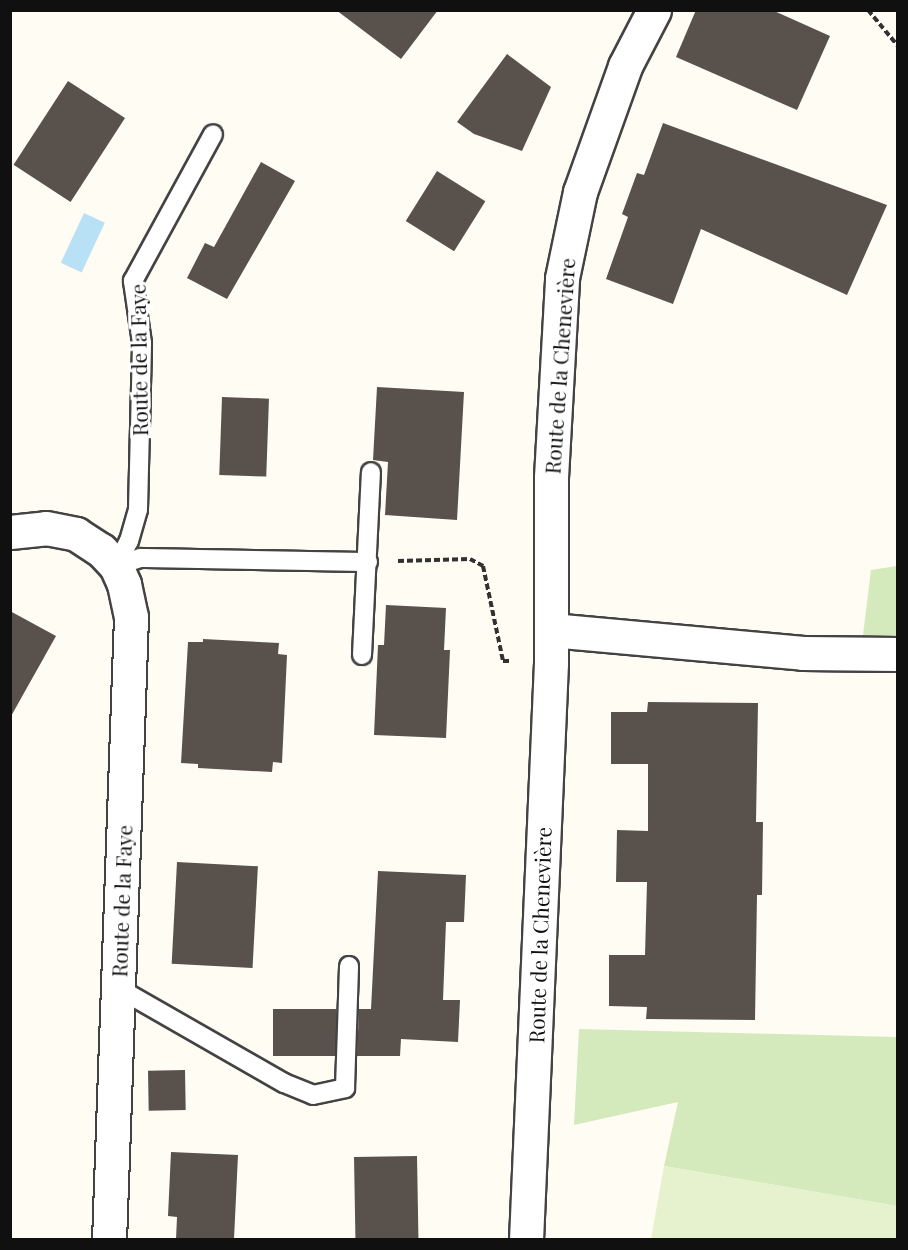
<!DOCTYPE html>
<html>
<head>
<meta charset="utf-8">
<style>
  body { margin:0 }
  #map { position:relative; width:908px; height:1250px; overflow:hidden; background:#fffcf3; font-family:"Playfair Display",serif }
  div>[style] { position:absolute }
  .green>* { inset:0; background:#d5eabc }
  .pitch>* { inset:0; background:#e6f1ce }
  .water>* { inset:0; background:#b8e1f6; transform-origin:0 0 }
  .building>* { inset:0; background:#59514c; transform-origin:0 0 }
  .path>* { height:4px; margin-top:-2px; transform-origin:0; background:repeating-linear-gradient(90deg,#323232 0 6px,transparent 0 9px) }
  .roads { filter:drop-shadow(2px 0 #434343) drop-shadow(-2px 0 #434343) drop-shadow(0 2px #434343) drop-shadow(0 -2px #434343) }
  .service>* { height:18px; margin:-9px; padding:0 9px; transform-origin:9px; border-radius:9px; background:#fff }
  .minor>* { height:33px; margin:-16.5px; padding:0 16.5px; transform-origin:16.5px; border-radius:16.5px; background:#fff }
  .tertiary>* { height:33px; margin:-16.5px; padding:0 16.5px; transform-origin:16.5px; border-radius:16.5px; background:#fff }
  span { translate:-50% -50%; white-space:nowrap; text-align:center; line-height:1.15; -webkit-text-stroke:6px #fff; paint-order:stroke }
  .street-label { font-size:21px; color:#101010 }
  .frame { position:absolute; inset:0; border:12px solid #101010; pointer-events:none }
</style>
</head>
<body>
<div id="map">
  <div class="green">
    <i style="clip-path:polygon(897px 566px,897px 640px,862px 643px,871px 570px)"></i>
    <i style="clip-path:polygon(579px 1029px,897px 1037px,897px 1206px,664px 1166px,678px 1102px,574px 1125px)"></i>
  </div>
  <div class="pitch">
    <i style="clip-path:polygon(664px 1166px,897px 1206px,897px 1239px,651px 1239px)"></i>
  </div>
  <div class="water">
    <i style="left:84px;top:213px;width:23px;height:55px;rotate:25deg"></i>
  </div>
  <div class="building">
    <i style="clip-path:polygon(336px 10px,438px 10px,401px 59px)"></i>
    <i style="clip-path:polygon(696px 10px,772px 10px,830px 36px,797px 110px,676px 57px)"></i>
    <i style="clip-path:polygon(507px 54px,551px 87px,522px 151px,474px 134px,457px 122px)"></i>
    <i style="left:68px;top:81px;width:68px;height:100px;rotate:33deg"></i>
    <i style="clip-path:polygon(663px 123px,887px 205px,847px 295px,701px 229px,673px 304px,606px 279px,628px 217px,622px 214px,637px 173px,644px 175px)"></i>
    <i style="clip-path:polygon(261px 162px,295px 181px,227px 299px,187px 278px,205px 243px,214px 247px)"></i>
    <i style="left:437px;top:171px;width:57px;height:59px;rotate:32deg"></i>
    <i style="clip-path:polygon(377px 387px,464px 392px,457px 520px,385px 515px,388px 462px,373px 460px)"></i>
    <i style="left:222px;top:397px;width:47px;height:78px;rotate:2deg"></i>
    <i style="clip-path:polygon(386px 605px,446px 608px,444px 650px,450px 650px,446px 738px,374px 735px,378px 645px,384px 645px)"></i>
    <i style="clip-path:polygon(10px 611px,56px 636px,10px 718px)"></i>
    <i style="clip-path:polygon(203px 639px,279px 643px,278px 654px,287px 655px,282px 763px,273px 762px,272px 772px,198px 768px,198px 764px,181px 763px,188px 642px,203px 642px)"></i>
    <i style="clip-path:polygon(648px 702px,758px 703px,756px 822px,763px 822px,762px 895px,757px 895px,755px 1020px,646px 1019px,647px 1007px,609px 1006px,609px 955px,645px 955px,647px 882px,616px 882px,617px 830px,648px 831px,648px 764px,611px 764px,611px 712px,647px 712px)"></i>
    <i style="left:177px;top:862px;width:81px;height:102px;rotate:3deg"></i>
    <i style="clip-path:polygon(378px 871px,466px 875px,464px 922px,446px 922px,443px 1000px,460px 1000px,458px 1042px,401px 1039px,400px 1056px,357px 1056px,359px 1009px,371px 1009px)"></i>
    <i style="left:273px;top:1009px;width:63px;height:47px"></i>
    <i style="left:185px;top:1070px;width:40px;height:37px;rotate:89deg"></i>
    <i style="clip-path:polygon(171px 1152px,238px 1155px,234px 1239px,176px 1239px,177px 1217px,168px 1216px)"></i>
    <i style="left:417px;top:1156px;width:83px;height:63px;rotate:89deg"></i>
  </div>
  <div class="path">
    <i style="left:868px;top:10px;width:47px;rotate:50.2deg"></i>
    <i style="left:398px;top:561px;width:72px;rotate:-1.6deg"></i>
    <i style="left:470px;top:559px;width:15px;rotate:28deg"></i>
    <i style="left:483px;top:566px;width:97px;rotate:78.1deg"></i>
    <i style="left:503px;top:661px;width:9px"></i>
  </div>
  <div class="roads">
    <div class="service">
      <i style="left:116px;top:566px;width:28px;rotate:-63deg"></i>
      <i style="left:129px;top:541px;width:33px;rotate:-74deg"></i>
      <i style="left:138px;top:509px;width:166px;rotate:-88.6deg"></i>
      <i style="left:142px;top:343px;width:63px;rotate:-98.3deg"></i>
      <i style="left:133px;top:281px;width:167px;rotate:-61.4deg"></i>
      <i style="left:116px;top:566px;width:25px;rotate:-18deg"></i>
      <i style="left:140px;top:558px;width:228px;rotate:1deg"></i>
      <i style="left:362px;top:655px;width:183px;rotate:-87.2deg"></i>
      <i style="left:118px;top:988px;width:191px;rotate:29.8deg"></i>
      <i style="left:284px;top:1083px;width:31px;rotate:22deg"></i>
      <i style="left:313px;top:1095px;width:33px;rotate:-12deg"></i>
      <i style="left:345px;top:1088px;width:122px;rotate:-88.1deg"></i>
    </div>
    <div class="minor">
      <i style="left:10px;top:532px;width:36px;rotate:-6deg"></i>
      <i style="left:46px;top:528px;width:31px;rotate:11deg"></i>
      <i style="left:76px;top:534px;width:30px;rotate:33deg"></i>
      <i style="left:101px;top:550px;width:22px;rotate:47deg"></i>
      <i style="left:116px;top:566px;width:20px;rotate:66deg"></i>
      <i style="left:124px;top:584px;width:34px;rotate:78deg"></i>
      <i style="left:131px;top:617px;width:623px;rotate:92.02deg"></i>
      <i style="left:551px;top:630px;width:253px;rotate:5.2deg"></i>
      <i style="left:803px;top:653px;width:95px;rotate:0.6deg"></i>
    </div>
    <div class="tertiary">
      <i style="left:526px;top:1240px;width:578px;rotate:-87.52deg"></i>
      <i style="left:551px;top:663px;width:186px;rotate:-90deg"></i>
      <i style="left:551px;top:477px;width:199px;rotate:-86.8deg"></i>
      <i style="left:562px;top:278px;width:88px;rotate:-78.2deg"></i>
      <i style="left:580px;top:192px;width:134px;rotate:-70.3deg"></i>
      <i style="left:625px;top:66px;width:63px;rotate:-62.6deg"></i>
    </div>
  </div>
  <div class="street-label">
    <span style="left:138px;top:360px;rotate:-91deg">Route de la Faye</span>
    <span style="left:559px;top:366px;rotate:-86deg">Route de la Chenevière</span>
    <span style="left:121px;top:901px;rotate:-88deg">Route de la Faye</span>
    <span style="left:539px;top:935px;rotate:-88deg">Route de la Chenevière</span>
  </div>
  <div class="frame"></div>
</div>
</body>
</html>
